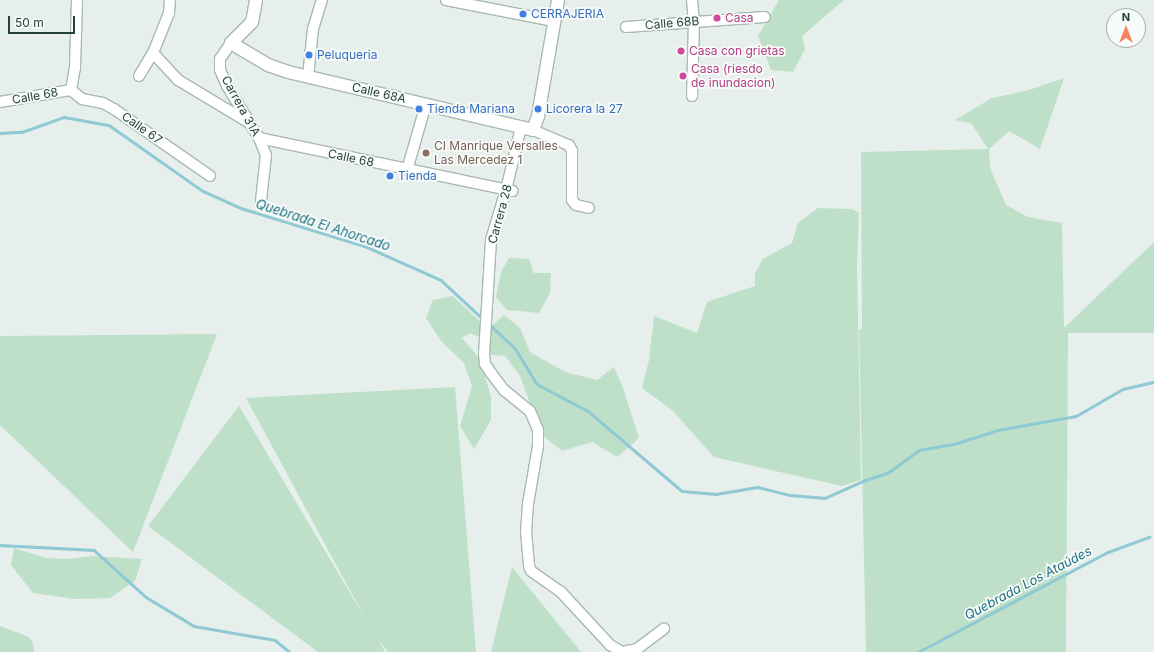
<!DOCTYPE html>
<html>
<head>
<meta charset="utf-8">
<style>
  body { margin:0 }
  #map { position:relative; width:1154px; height:652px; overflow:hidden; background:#e6efeb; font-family:Inter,sans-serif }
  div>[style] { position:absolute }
  .green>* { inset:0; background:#bfe0c8 }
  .stream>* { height:2.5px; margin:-1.25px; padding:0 1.25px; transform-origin:1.25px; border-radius:1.25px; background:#8ec9d4 }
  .roads { filter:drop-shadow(1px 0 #a8b8b2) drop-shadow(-1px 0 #a8b8b2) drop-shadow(0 1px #a8b8b2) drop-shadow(0 -1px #a8b8b2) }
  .minor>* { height:10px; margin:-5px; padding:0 5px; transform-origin:5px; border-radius:5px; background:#fff }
  .tertiary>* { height:12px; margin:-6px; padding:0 6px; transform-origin:6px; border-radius:6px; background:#fff }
  .dots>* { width:11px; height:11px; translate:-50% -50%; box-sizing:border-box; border:2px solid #f7fbf9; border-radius:50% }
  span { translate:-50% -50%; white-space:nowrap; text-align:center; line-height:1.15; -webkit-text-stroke:3.5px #f7fbf9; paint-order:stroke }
  .shop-label { font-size:12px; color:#366cbe }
  .left { translate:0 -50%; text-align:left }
  .hotel-label { font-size:12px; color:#b23c85 }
  .street-label { font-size:12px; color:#24423a }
  .education-label { font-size:12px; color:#785e54 }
  .water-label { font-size:13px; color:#1c6f80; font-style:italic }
  .north { position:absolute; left:1106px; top:8px; width:40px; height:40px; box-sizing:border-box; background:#f7fbf9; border:1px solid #a3b1ad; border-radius:50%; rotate:0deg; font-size:11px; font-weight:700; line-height:16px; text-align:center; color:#24423a }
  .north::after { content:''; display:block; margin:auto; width:14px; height:18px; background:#f4845f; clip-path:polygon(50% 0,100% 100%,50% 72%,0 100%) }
  .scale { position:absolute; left:8px; top:16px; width:67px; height:18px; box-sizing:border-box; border:2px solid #24423a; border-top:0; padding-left:5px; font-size:12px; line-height:14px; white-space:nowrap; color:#24423a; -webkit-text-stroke:3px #f7fbf9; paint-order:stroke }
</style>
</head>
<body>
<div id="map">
  <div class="green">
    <i style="clip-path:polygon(779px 0,844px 0,802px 36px,805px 49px,793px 72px,771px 70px,758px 36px)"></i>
    <i style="clip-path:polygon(1064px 78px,1040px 149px,1009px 131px,989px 149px,990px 168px,1006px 205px,1028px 217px,1062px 223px,1064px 328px,1154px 242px,1154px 333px,1068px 333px,1066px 652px,866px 652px,859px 329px,862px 329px,861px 152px,988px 149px,971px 123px,955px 120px,992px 98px,1029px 90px)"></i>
    <i style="clip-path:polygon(818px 208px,852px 209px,859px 213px,857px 265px,861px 480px,842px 486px,714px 457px,672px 410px,642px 388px,649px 360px,654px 316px,697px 333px,707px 302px,755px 286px,755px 273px,763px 259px,792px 243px,798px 223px)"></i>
    <i style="clip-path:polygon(509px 258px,529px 259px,534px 273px,551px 273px,550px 293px,539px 313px,507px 310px,496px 297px,501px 272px)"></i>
    <i style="clip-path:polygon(453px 296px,488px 329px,504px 315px,520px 328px,530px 352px,565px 372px,597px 380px,614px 367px,623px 388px,639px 438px,617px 457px,592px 442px,562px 451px,542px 435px,520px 376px,505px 356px,491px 355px,487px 341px,470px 333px,462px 338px,480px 359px,491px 397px,491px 420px,474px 449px,460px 426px,472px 386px,464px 363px,442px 342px,426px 318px,433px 300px)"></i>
    <i style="clip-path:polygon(217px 334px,133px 552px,0 425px,0 336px)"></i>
    <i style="clip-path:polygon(455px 387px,476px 652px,388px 652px,378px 639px,385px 652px,318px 652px,148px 526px,239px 406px,366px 620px,246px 398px)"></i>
    <i style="clip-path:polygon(14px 548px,46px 558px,67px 559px,92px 556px,142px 559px,135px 581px,110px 598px,75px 599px,33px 593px,11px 565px)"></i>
    <i style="clip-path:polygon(512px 567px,581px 652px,491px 652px)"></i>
    <i style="clip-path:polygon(0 626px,29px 637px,33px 643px,34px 652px,0 652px)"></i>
  </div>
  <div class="stream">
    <i style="left:0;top:133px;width:22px;rotate:-3deg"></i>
    <i style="left:22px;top:132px;width:45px;rotate:-19.7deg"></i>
    <i style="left:64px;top:117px;width:46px;rotate:10.1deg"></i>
    <i style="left:109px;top:125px;width:115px;rotate:35.1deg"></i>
    <i style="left:203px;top:191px;width:42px;rotate:24.1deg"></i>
    <i style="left:241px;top:208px;width:132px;rotate:17.2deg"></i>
    <i style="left:367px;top:247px;width:81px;rotate:24deg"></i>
    <i style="left:441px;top:280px;width:57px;rotate:42.9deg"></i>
    <i style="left:489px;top:324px;width:35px;rotate:43deg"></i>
    <i style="left:515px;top:348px;width:42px;rotate:58.6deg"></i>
    <i style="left:537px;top:384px;width:58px;rotate:27.9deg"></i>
    <i style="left:588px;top:411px;width:123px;rotate:40.4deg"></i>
    <i style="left:682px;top:491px;width:34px;rotate:5deg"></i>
    <i style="left:716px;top:494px;width:43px;rotate:-9.5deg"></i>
    <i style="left:758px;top:487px;width:34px;rotate:14deg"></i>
    <i style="left:791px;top:495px;width:34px;rotate:5deg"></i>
    <i style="left:825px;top:498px;width:42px;rotate:-24.1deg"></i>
    <i style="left:863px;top:481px;width:28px;rotate:-19deg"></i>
    <i style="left:889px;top:472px;width:37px;rotate:-36deg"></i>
    <i style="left:919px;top:450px;width:39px;rotate:-10deg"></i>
    <i style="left:957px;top:443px;width:43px;rotate:-17.6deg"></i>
    <i style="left:998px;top:430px;width:79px;rotate:-10.2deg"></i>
    <i style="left:1076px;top:416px;width:54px;rotate:-29.9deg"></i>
    <i style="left:1123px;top:389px;width:32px;rotate:-13deg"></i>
    <i style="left:0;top:545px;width:94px;rotate:3deg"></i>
    <i style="left:94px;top:550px;width:70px;rotate:42.1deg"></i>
    <i style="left:146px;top:597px;width:56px;rotate:31.1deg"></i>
    <i style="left:194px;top:626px;width:82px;rotate:9.8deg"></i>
    <i style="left:275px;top:640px;width:19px;rotate:39deg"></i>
    <i style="left:918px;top:652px;width:215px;rotate:-27.8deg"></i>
    <i style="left:1108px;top:552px;width:44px;rotate:-20.1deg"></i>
  </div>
  <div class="roads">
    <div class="minor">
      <i style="left:446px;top:0;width:110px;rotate:11deg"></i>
      <i style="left:692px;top:0;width:21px;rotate:85deg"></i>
      <i style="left:694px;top:21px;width:75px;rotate:91.5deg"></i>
      <i style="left:626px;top:27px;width:139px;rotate:-4.1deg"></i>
      <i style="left:231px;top:43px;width:19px;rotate:125deg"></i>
      <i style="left:220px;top:59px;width:11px;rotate:90deg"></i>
      <i style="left:220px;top:70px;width:17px;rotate:66deg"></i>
      <i style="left:227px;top:86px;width:61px;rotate:58.4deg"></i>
      <i style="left:259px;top:138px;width:18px;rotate:68deg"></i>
      <i style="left:266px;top:155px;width:45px;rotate:96.3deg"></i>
      <i style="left:153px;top:53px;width:37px;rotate:47deg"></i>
      <i style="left:178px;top:80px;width:82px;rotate:31deg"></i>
      <i style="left:139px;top:76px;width:27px;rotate:-59deg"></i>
      <i style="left:153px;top:53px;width:43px;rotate:-68.2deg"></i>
      <i style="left:169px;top:13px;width:13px;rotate:-86deg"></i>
      <i style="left:308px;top:77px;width:48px;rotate:-84.1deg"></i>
      <i style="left:313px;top:29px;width:30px;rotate:-73deg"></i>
      <i style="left:71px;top:90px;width:14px;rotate:39deg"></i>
      <i style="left:82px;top:99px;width:21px;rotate:11deg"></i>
      <i style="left:103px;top:103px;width:13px;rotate:29deg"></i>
      <i style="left:114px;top:109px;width:117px;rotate:34.9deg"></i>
      <i style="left:71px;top:90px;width:22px;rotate:-80deg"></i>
      <i style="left:75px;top:68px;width:68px;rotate:-88.3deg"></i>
      <i style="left:0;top:102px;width:72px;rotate:-9.6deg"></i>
      <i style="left:521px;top:127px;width:65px;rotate:103.4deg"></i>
      <i style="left:506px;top:190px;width:52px;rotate:106.7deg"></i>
      <i style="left:491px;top:240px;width:114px;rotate:93.5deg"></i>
      <i style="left:484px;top:354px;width:10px;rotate:84deg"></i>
      <i style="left:485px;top:364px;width:11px;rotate:56deg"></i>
      <i style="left:491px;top:373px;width:21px;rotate:53deg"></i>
      <i style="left:504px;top:390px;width:33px;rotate:39deg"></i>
      <i style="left:530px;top:411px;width:21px;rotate:67deg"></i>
      <i style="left:538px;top:430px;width:16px;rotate:90deg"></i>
      <i style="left:538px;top:446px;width:59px;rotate:99.8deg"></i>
      <i style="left:528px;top:504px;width:27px;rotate:94deg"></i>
      <i style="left:526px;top:531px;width:35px;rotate:85deg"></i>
      <i style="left:529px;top:566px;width:5px;rotate:68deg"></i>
      <i style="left:531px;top:571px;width:37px;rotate:35deg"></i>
      <i style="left:561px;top:592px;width:72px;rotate:47.2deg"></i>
      <i style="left:610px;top:645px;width:14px;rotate:30deg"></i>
      <i style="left:622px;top:652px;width:15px;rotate:-11deg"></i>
      <i style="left:637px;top:649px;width:34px;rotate:-37deg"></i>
      <i style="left:533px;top:130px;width:39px;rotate:23deg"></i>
      <i style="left:569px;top:145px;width:7px;rotate:63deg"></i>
      <i style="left:572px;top:151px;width:49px;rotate:90deg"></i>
      <i style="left:572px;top:200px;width:6px;rotate:51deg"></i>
      <i style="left:576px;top:205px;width:13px;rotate:13deg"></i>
      <i style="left:259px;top:138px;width:259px;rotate:11.8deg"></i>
      <i style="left:407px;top:170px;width:69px;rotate:-73.9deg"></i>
    </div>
    <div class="tertiary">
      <i style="left:256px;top:0;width:22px;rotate:100deg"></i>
      <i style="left:252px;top:22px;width:30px;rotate:135deg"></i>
      <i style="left:231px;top:43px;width:43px;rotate:30.7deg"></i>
      <i style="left:268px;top:65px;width:21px;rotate:19deg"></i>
      <i style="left:288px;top:72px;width:252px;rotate:13.3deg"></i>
      <i style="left:533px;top:130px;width:15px;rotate:-70deg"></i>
      <i style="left:538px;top:116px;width:118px;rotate:-80.2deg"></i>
    </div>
  </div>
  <div class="dots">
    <i style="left:523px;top:14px;background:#3f7fe0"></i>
    <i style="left:717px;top:18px;background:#d1479c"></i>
    <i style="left:681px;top:51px;background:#d1479c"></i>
    <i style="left:309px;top:55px;background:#3f7fe0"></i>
    <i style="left:683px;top:76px;background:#d1479c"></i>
    <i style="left:419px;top:109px;background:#3f7fe0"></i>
    <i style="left:538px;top:109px;background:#3f7fe0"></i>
    <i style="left:426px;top:153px;background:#8d6e63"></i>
    <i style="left:390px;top:176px;background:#3f7fe0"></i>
  </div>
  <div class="shop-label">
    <span class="left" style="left:531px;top:14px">CERRAJERIA</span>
    <span class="left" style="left:317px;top:55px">Peluqueria</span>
    <span class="left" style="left:427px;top:109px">Tienda Mariana</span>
    <span class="left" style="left:546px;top:109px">Licorera la 27</span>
    <span class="left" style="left:398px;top:176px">Tienda</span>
  </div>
  <div class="hotel-label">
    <span class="left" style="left:725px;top:18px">Casa</span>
    <span class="left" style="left:689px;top:51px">Casa con grietas</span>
    <span class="left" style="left:691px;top:76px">Casa (riesdo<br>de inundacion)</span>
  </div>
  <div class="street-label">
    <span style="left:672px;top:23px;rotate:-5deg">Calle 68B</span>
    <span style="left:379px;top:93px;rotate:13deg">Calle 68A</span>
    <span style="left:35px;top:96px;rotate:-10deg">Calle 68</span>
    <span style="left:241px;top:106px;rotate:61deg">Carrera 31A</span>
    <span style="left:142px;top:128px;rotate:35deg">Calle 67</span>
    <span style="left:351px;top:158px;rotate:12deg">Calle 68</span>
    <span style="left:500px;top:214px;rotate:-75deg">Carrera 28</span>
  </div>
  <div class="education-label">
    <span class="left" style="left:434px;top:153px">CI Manrique Versalles<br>Las Mercedez 1</span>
  </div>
  <div class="water-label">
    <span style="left:323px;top:225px;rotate:18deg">Quebrada El Ahorcado</span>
    <span style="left:1028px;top:583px;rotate:-28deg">Quebrada Los Ataúdes</span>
  </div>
  <div class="north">N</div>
  <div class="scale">50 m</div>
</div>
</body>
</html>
